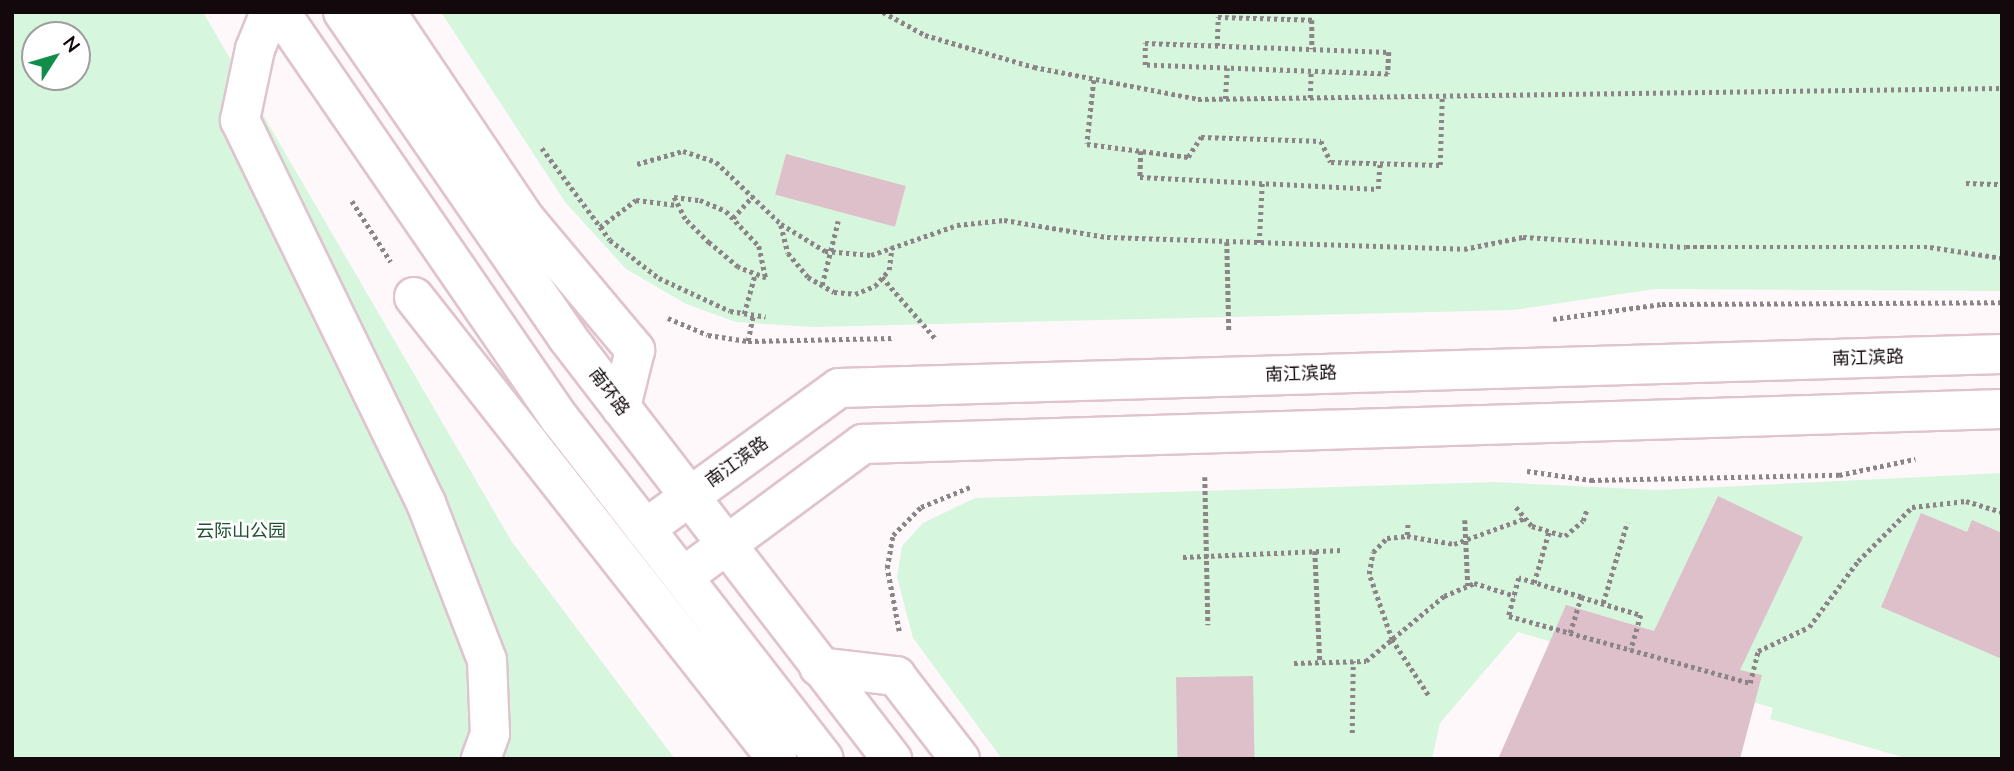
<!DOCTYPE html>
<html>
<head>
<meta charset="utf-8">
<style>
  body { margin:0 }
  #map { position:relative; width:2014px; height:771px; overflow:hidden; background:#fef8fa; font-family:"Nunito Sans","Noto Sans SC",sans-serif }
  div>[style] { position:absolute }
  .green>* { inset:0; background:#d7f6de }
  .building>* { inset:0; background:#ddc0ca; transform-origin:0 0 }
  .path>* { height:4.5px; margin-top:-2.25px; transform-origin:0; background:repeating-linear-gradient(90deg,#8c8487 0 3.5px,transparent 0 7px) }
  .roads { filter:drop-shadow(2px 0 #dfc3cd) drop-shadow(-2px 0 #dfc3cd) drop-shadow(0 2px #dfc3cd) drop-shadow(0 -2px #dfc3cd) }
  .minor>* { height:38px; margin:-19px; padding:0 19px; transform-origin:19px; border-radius:19px; background:#fff }
  .tertiary>* { height:38px; margin:-19px; padding:0 19px; transform-origin:19px; border-radius:19px; background:#fff }
  .secondary>* { height:38px; margin:-19px; padding:0 19px; transform-origin:19px; border-radius:19px; background:#fff }
  span { translate:-50% -50%; white-space:nowrap; text-align:center; line-height:1.15; -webkit-text-stroke:5px #fff; paint-order:stroke }
  .street-label { font-size:18px; color:#13090d }
  .park-label { font-size:18px; color:#1d522f }
  .frame { position:absolute; inset:0; border:14px solid #13090d; pointer-events:none }
  .north { position:absolute; left:21px; top:21px; width:70px; height:70px; box-sizing:border-box; background:#fff; border:2px solid #a19d9e; border-radius:50%; rotate:53deg; font-size:19px; font-weight:700; line-height:28px; text-align:center; color:#13090d }
  .north::after { content:''; display:block; margin:auto; width:24px; height:32px; background:#0f8d49; clip-path:polygon(50% 0,100% 100%,50% 72%,0 100%) }
</style>
</head>
<body>
<div id="map">
  <div class="green">
    <i style="clip-path:polygon(evenodd,12px 12px,203px 12px,512px 542px,675px 759px,12px 759px,12px 12px,35px 35px,77px 35px,77px 77px,35px 77px,35px 35px)"></i>
    <i style="clip-path:polygon(441px 12px,2002px 12px,2002px 291px,1655px 289px,1514px 310px,815px 327px,736px 322px,686px 304px,626px 269px,565px 202px)"></i>
    <i style="clip-path:polygon(2002px 473px,2002px 759px,1909px 759px,1770px 719px,1773px 708px,1518px 632px,1440px 723px,1432px 759px,1002px 759px,913px 638px,897px 577px,902px 546px,923px 523px,975px 498px,1494px 482px,1656px 490px)"></i>
  </div>
  <div class="building">
    <i style="left:786px;top:154px;width:124px;height:42px;rotate:15deg"></i>
    <i style="clip-path:polygon(1718px 496px,1803px 537px,1740px 670px,1762px 675px,1740px 759px,1498px 759px,1566px 605px,1654px 631px)"></i>
    <i style="clip-path:polygon(1921px 513px,1967px 532px,1972px 520px,2002px 533px,2002px 659px,1881px 607px)"></i>
    <i style="left:1253px;top:676px;width:83px;height:77px;rotate:89deg"></i>
  </div>
  <div class="path">
    <i style="left:883px;top:12px;width:48px;rotate:28.7deg"></i>
    <i style="left:925px;top:35px;width:114px;rotate:16.4deg"></i>
    <i style="left:1034px;top:67px;width:167px;rotate:11deg"></i>
    <i style="left:1198px;top:99px;width:804px;rotate:-0.78deg"></i>
    <i style="left:1145px;top:43px;width:244px;rotate:2.1deg"></i>
    <i style="left:1389px;top:52px;width:22px;rotate:93deg"></i>
    <i style="left:1388px;top:74px;width:243px;rotate:-177.9deg"></i>
    <i style="left:1145px;top:65px;width:22px;rotate:-90deg"></i>
    <i style="left:1217px;top:46px;width:29px;rotate:-88deg"></i>
    <i style="left:1218px;top:17px;width:69px;rotate:1.7deg"></i>
    <i style="left:1287px;top:19px;width:25px;rotate:2deg"></i>
    <i style="left:1312px;top:20px;width:29px;rotate:90deg"></i>
    <i style="left:1094px;top:80px;width:64px;rotate:96.2deg"></i>
    <i style="left:1087px;top:144px;width:102px;rotate:7.3deg"></i>
    <i style="left:1188px;top:157px;width:24px;rotate:-57deg"></i>
    <i style="left:1201px;top:137px;width:120px;rotate:1.9deg"></i>
    <i style="left:1321px;top:141px;width:23px;rotate:65deg"></i>
    <i style="left:1331px;top:162px;width:109px;rotate:1.6deg"></i>
    <i style="left:1440px;top:165px;width:69px;rotate:-88.3deg"></i>
    <i style="left:1310px;top:98px;width:27px;rotate:-88deg"></i>
    <i style="left:1225px;top:99px;width:31px;rotate:-86deg"></i>
    <i style="left:542px;top:148px;width:114px;rotate:53.5deg"></i>
    <i style="left:610px;top:240px;width:62px;rotate:37.8deg"></i>
    <i style="left:659px;top:278px;width:78px;rotate:24.9deg"></i>
    <i style="left:730px;top:311px;width:36px;rotate:9deg"></i>
    <i style="left:1141px;top:151px;width:26px;rotate:92deg"></i>
    <i style="left:1140px;top:177px;width:238px;rotate:2.9deg"></i>
    <i style="left:1378px;top:189px;width:26px;rotate:-86deg"></i>
    <i style="left:637px;top:164px;width:48px;rotate:-15.8deg"></i>
    <i style="left:683px;top:151px;width:35px;rotate:18deg"></i>
    <i style="left:716px;top:162px;width:90px;rotate:43.6deg"></i>
    <i style="left:781px;top:224px;width:52px;rotate:31.5deg"></i>
    <i style="left:825px;top:251px;width:46px;rotate:5deg"></i>
    <i style="left:871px;top:255px;width:91px;rotate:-19.2deg"></i>
    <i style="left:957px;top:225px;width:47px;rotate:-6.1deg"></i>
    <i style="left:1004px;top:220px;width:104px;rotate:9.4deg"></i>
    <i style="left:1107px;top:237px;width:357px;rotate:1.9deg"></i>
    <i style="left:1464px;top:249px;width:60px;rotate:-11.5deg"></i>
    <i style="left:1523px;top:237px;width:163px;rotate:3.5deg"></i>
    <i style="left:1686px;top:247px;width:244px"></i>
    <i style="left:1930px;top:247px;width:73px;rotate:8.7deg"></i>
    <i style="left:1966px;top:183px;width:36px;rotate:2deg"></i>
    <i style="left:674px;top:197px;width:26px;rotate:7deg"></i>
    <i style="left:700px;top:200px;width:28px;rotate:23deg"></i>
    <i style="left:726px;top:211px;width:48px;rotate:46.7deg"></i>
    <i style="left:759px;top:246px;width:33px;rotate:78deg"></i>
    <i style="left:766px;top:278px;width:30px;rotate:-159deg"></i>
    <i style="left:738px;top:267px;width:38px;rotate:-140deg"></i>
    <i style="left:709px;top:243px;width:34px;rotate:-135deg"></i>
    <i style="left:685px;top:219px;width:25px;rotate:-117deg"></i>
    <i style="left:352px;top:201px;width:72px;rotate:57.4deg"></i>
    <i style="left:733px;top:218px;width:30px;rotate:-48deg"></i>
    <i style="left:781px;top:225px;width:29px;rotate:76deg"></i>
    <i style="left:788px;top:253px;width:31px;rotate:50deg"></i>
    <i style="left:808px;top:277px;width:30px;rotate:30deg"></i>
    <i style="left:834px;top:292px;width:21px;rotate:5deg"></i>
    <i style="left:855px;top:294px;width:22px;rotate:-22deg"></i>
    <i style="left:875px;top:286px;width:21px;rotate:-49deg"></i>
    <i style="left:889px;top:270px;width:23px;rotate:-83deg"></i>
    <i style="left:600px;top:227px;width:45px;rotate:-36.9deg"></i>
    <i style="left:636px;top:200px;width:41px;rotate:7deg"></i>
    <i style="left:1227px;top:242px;width:90px;rotate:88.7deg"></i>
    <i style="left:1259px;top:243px;width:60px;rotate:-87.1deg"></i>
    <i style="left:882px;top:277px;width:81px;rotate:49deg"></i>
    <i style="left:822px;top:285px;width:66px;rotate:-76deg"></i>
    <i style="left:744px;top:314px;width:41px;rotate:-74.6deg"></i>
    <i style="left:668px;top:318px;width:43px;rotate:23deg"></i>
    <i style="left:708px;top:335px;width:40px;rotate:8.5deg"></i>
    <i style="left:748px;top:341px;width:145px;rotate:-1.2deg"></i>
    <i style="left:1553px;top:319px;width:110px;rotate:-7.8deg"></i>
    <i style="left:1662px;top:304px;width:340px;rotate:-0.3deg"></i>
    <i style="left:748px;top:341px;width:25px;rotate:-79deg"></i>
    <i style="left:1527px;top:471px;width:65px;rotate:8deg"></i>
    <i style="left:1591px;top:480px;width:248px;rotate:-1.2deg"></i>
    <i style="left:1839px;top:475px;width:78px;rotate:-11.9deg"></i>
    <i style="left:1205px;top:477px;width:148px;rotate:88.8deg"></i>
    <i style="left:1516px;top:507px;width:25px;rotate:50deg"></i>
    <i style="left:1532px;top:526px;width:34px;rotate:17deg"></i>
    <i style="left:1565px;top:536px;width:23px;rotate:-40deg"></i>
    <i style="left:1583px;top:521px;width:13px;rotate:-72deg"></i>
    <i style="left:1465px;top:520px;width:66px;rotate:87.4deg"></i>
    <i style="left:1407px;top:535px;width:13px;rotate:-86deg"></i>
    <i style="left:1315px;top:551px;width:111px;rotate:87.4deg"></i>
    <i style="left:1183px;top:557px;width:159px;rotate:-2.5deg"></i>
    <i style="left:1534px;top:583px;width:54px;rotate:-73.9deg"></i>
    <i style="left:1581px;top:597px;width:65px;rotate:-163deg"></i>
    <i style="left:1519px;top:578px;width:39px;rotate:105deg"></i>
    <i style="left:1509px;top:616px;width:250px;rotate:15.5deg"></i>
    <i style="left:1750px;top:683px;width:33px;rotate:-76deg"></i>
    <i style="left:1758px;top:651px;width:56px;rotate:-25.2deg"></i>
    <i style="left:1809px;top:627px;width:82px;rotate:-53.4deg"></i>
    <i style="left:1858px;top:561px;width:76px;rotate:-45deg"></i>
    <i style="left:1912px;top:507px;width:54px;rotate:-6.3deg"></i>
    <i style="left:1966px;top:501px;width:38px;rotate:17deg"></i>
    <i style="left:1603px;top:603px;width:84px;rotate:-73.3deg"></i>
    <i style="left:899px;top:631px;width:64px;rotate:-100.8deg"></i>
    <i style="left:887px;top:568px;width:34px;rotate:-80deg"></i>
    <i style="left:893px;top:535px;width:40px;rotate:-45deg"></i>
    <i style="left:921px;top:507px;width:53px;rotate:-22.2deg"></i>
    <i style="left:1570px;top:633px;width:38px;rotate:-73deg"></i>
    <i style="left:1581px;top:597px;width:63px;rotate:16.7deg"></i>
    <i style="left:1641px;top:615px;width:36px;rotate:106deg"></i>
    <i style="left:1294px;top:663px;width:72px;rotate:-1.6deg"></i>
    <i style="left:1366px;top:661px;width:102px;rotate:-39.8deg"></i>
    <i style="left:1444px;top:596px;width:33px;rotate:-23deg"></i>
    <i style="left:1474px;top:583px;width:43px;rotate:17.6deg"></i>
    <i style="left:1428px;top:695px;width:66px;rotate:-123.2deg"></i>
    <i style="left:1392px;top:640px;width:70px;rotate:-109.2deg"></i>
    <i style="left:1369px;top:574px;width:22px;rotate:-80deg"></i>
    <i style="left:1373px;top:552px;width:20px;rotate:-45deg"></i>
    <i style="left:1387px;top:538px;width:20px;rotate:-6deg"></i>
    <i style="left:1407px;top:536px;width:48px;rotate:9.7deg"></i>
    <i style="left:1454px;top:544px;width:77px;rotate:-19.9deg"></i>
    <i style="left:1352px;top:733px;width:72px;rotate:-89.2deg"></i>
  </div>
  <div class="roads">
    <div class="minor">
      <i style="left:270px;top:12px;width:40px;rotate:112deg"></i>
      <i style="left:255px;top:49px;width:73px;rotate:101.9deg"></i>
      <i style="left:240px;top:120px;width:426px;rotate:64.1deg"></i>
      <i style="left:426px;top:503px;width:168px;rotate:68.8deg"></i>
      <i style="left:487px;top:660px;width:74px;rotate:87.7deg"></i>
      <i style="left:490px;top:734px;width:27px;rotate:110deg"></i>
    </div>
    <div class="tertiary">
      <i style="left:386px;top:12px;width:251px;rotate:56.1deg"></i>
      <i style="left:526px;top:220px;width:170px;rotate:50deg"></i>
      <i style="left:635px;top:350px;width:59px;rotate:103.8deg"></i>
      <i style="left:414px;top:297px;width:588px;rotate:51.84deg"></i>
      <i style="left:819px;top:667px;width:78px;rotate:6.7deg"></i>
      <i style="left:896px;top:676px;width:105px;rotate:52.4deg"></i>
    </div>
    <div class="secondary">
      <i style="left:280px;top:12px;width:494px;rotate:55.5deg"></i>
      <i style="left:560px;top:419px;width:430px;rotate:52.2deg"></i>
      <i style="left:343px;top:12px;width:395px;rotate:55.4deg"></i>
      <i style="left:567px;top:337px;width:533px;rotate:52.4deg"></i>
      <i style="left:645px;top:529px;width:240px;rotate:-36deg"></i>
      <i style="left:839px;top:388px;width:1163px;rotate:-1.67deg"></i>
      <i style="left:683px;top:577px;width:224px;rotate:-36.5deg"></i>
      <i style="left:863px;top:444px;width:1140px;rotate:-1.76deg"></i>
    </div>
  </div>
  <div class="street-label">
    <span style="left:1868px;top:358px;rotate:-2deg">南江滨路</span>
    <span style="left:1301px;top:374px;rotate:-2deg">南江滨路</span>
    <span style="left:609px;top:392px;rotate:53deg">南环路</span>
    <span style="left:737px;top:462px;rotate:-36deg">南江滨路</span>
  </div>
  <div class="park-label">
    <span style="left:241px;top:531px">云际山公园</span>
  </div>
  <div class="frame"></div>
  <div class="north">N</div>
</div>
</body>
</html>
